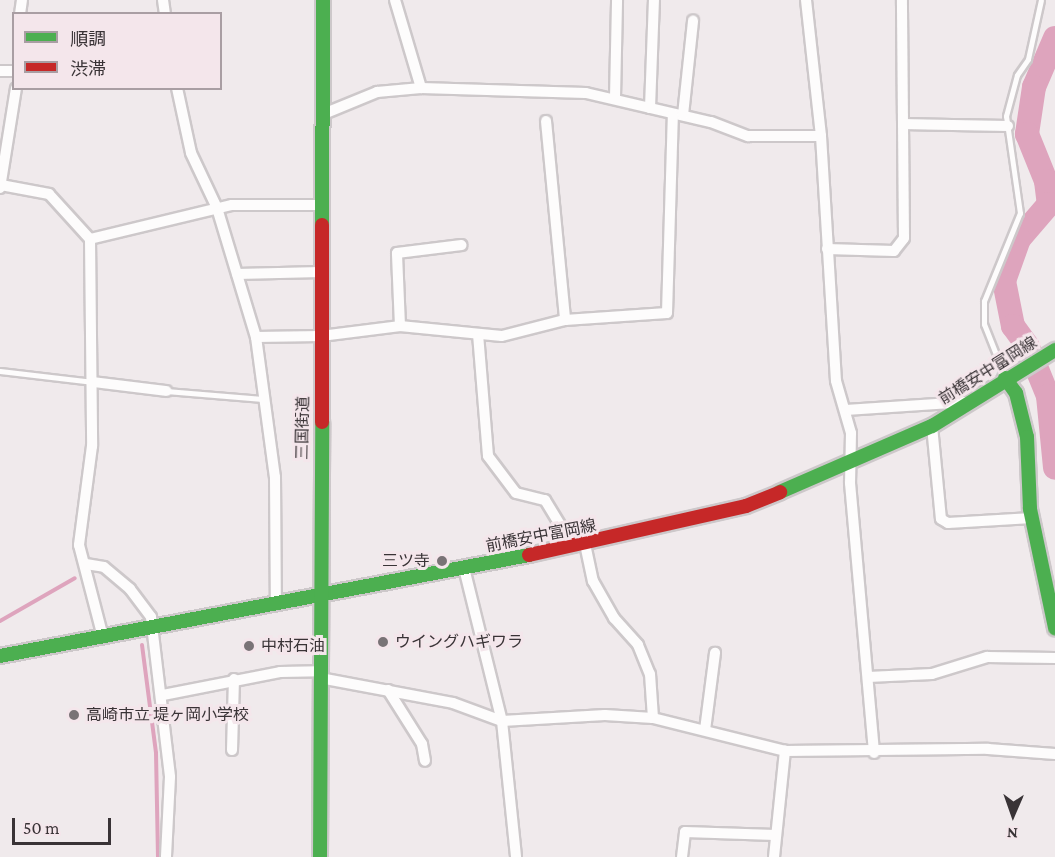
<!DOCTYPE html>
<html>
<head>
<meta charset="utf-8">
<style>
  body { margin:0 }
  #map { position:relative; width:1055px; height:857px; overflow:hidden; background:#f0eaec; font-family:"Crimson Pro","Noto Sans JP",serif }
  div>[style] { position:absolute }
  .stream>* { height:4px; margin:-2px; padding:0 2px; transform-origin:2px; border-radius:2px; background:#dea4bd }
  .river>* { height:24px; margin:-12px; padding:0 12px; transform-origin:12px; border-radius:12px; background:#dea4bd }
  .roads { filter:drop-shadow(2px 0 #cdc8ca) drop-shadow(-2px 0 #cdc8ca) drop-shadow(0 2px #cdc8ca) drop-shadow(0 -2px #cdc8ca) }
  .lane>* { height:5px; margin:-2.5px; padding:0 2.5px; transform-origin:2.5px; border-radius:2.5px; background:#fdfcfc }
  .street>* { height:10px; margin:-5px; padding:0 5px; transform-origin:5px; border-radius:5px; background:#fdfcfc }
  .fast>* { height:14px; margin:-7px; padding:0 7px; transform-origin:7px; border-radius:7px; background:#4caf50 }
  .jam>* { height:14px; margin:-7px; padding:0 7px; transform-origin:7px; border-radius:7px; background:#c62828 }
  .dots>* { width:16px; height:16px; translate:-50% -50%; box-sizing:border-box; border:3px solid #f4e6eb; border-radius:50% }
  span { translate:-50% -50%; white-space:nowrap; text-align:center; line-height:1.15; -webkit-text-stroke:6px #f4e6eb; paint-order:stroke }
  .street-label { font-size:16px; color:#393336 }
  .poi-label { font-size:16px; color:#393336 }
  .right { translate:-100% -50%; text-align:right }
  .left { translate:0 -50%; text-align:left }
  .legend { position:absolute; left:12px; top:12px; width:210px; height:78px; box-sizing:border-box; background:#f4e6eb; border:2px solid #a99ea3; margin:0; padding:8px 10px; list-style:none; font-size:18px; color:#393336 }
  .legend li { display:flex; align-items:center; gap:12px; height:30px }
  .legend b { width:30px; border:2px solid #a99ea3 }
  .north { position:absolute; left:983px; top:785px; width:60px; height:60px; -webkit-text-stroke:4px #f4e6eb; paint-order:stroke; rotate:182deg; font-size:16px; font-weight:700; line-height:24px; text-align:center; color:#393336 }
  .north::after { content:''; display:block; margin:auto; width:21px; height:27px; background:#393336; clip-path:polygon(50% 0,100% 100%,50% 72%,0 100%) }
  .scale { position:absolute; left:12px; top:818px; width:99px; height:27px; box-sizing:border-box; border:3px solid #393336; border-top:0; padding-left:8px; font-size:18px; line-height:21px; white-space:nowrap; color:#393336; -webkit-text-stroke:4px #f4e6eb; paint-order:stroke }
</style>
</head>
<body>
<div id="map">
  <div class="stream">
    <i style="left:0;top:621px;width:86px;rotate:-29.8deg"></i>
    <i style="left:142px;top:645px;width:109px;rotate:82.6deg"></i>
    <i style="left:156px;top:753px;width:104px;rotate:88.9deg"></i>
  </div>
  <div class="river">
    <i style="left:1055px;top:38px;width:53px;rotate:113.2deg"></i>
    <i style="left:1034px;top:87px;width:48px;rotate:98.5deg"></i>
    <i style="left:1027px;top:134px;width:51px;rotate:68deg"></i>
    <i style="left:1046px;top:181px;width:23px;rotate:83deg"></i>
    <i style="left:1049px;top:204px;width:46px;rotate:130.6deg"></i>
    <i style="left:1019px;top:239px;width:45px;rotate:109.7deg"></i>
    <i style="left:1004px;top:281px;width:46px;rotate:78.7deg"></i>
    <i style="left:1013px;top:326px;width:26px;rotate:54deg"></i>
    <i style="left:1028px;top:347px;width:53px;rotate:67.8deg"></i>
    <i style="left:1048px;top:396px;width:72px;rotate:84.4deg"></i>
  </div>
  <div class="roads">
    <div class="lane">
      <i style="left:0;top:371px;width:94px;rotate:6.7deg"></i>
      <i style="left:1005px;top:377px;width:57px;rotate:-111.6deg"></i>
      <i style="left:984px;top:324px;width:23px;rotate:-90deg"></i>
      <i style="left:984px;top:301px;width:95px;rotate:-67.8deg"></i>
      <i style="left:1020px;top:213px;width:98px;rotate:-98.2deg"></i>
      <i style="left:1006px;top:116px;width:42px;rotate:-75deg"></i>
      <i style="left:1017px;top:75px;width:19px;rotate:-55deg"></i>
      <i style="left:1028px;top:59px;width:60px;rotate:-77.6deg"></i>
      <i style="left:166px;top:391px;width:97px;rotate:4.7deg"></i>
    </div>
    <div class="street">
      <i style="left:163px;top:0;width:14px;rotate:82deg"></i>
      <i style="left:395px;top:0;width:92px;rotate:73.5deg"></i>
      <i style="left:806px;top:0;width:137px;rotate:83.7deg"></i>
      <i style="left:821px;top:136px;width:245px;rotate:86.5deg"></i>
      <i style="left:836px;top:381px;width:54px;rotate:73.9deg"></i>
      <i style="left:851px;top:433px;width:50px;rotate:91.1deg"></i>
      <i style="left:850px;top:483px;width:271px;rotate:84.9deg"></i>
      <i style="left:20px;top:14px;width:14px;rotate:-82deg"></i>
      <i style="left:0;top:71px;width:14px"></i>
      <i style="left:177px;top:88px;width:66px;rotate:77.8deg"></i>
      <i style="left:191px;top:153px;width:61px;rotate:64.7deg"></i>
      <i style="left:217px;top:208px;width:135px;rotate:73.2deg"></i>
      <i style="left:256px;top:337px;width:141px;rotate:82.3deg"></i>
      <i style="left:275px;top:477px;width:128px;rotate:89.6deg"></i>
      <i style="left:615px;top:98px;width:98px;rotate:-88.8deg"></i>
      <i style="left:650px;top:108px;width:108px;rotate:-87.9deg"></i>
      <i style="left:321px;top:115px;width:61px;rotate:-22.3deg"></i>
      <i style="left:377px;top:92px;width:44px;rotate:-5.2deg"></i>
      <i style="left:421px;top:88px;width:165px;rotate:1.7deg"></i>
      <i style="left:586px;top:93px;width:128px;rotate:13.1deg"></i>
      <i style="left:711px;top:122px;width:40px;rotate:21deg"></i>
      <i style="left:748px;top:136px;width:73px"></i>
      <i style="left:683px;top:115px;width:95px;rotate:-83.9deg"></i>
      <i style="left:546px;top:121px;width:200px;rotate:84.5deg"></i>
      <i style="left:903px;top:124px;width:105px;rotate:1.1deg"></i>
      <i style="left:1px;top:185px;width:49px;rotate:10.6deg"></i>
      <i style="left:49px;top:194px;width:61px;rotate:47.7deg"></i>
      <i style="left:90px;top:239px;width:207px;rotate:89.4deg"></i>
      <i style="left:92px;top:446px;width:100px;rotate:97.5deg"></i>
      <i style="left:79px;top:545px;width:95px;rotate:75.4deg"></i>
      <i style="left:0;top:188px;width:101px;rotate:-80.9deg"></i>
      <i style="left:90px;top:239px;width:146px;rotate:-13.5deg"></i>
      <i style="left:232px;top:205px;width:89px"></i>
      <i style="left:827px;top:249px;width:67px;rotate:1.7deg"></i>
      <i style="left:894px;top:251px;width:16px;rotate:-52deg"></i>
      <i style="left:904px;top:238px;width:238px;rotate:-90.5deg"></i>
      <i style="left:237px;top:274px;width:84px;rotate:-1.4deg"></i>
      <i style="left:400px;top:326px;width:73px;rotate:-92.4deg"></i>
      <i style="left:397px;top:253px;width:65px;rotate:-7deg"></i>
      <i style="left:478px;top:334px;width:122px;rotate:85.3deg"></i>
      <i style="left:488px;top:456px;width:46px;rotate:52.9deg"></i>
      <i style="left:516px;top:493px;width:30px;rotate:14deg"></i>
      <i style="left:545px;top:500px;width:54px;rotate:58.7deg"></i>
      <i style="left:256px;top:337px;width:65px;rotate:-0.9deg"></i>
      <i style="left:321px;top:336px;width:80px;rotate:-7.2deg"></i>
      <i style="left:400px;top:326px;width:102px;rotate:5.6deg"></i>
      <i style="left:502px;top:336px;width:65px;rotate:-14.3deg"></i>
      <i style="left:565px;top:320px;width:102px;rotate:-3.9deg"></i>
      <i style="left:667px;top:313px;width:199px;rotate:-88.3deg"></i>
      <i style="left:93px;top:382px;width:74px;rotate:7deg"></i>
      <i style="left:847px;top:410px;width:122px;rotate:-3.8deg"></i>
      <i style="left:932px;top:426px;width:93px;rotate:84.5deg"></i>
      <i style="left:941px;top:519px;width:8px;rotate:30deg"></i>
      <i style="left:948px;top:523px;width:84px;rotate:-3.4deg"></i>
      <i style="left:585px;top:544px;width:38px;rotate:78deg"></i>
      <i style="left:593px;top:581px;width:43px;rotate:60.4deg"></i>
      <i style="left:614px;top:618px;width:36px;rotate:48deg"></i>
      <i style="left:638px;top:645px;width:31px;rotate:68deg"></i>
      <i style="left:650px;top:674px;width:44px;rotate:86.1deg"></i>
      <i style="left:86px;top:564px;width:18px;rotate:9deg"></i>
      <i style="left:104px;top:567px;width:34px;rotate:40deg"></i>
      <i style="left:130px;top:589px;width:35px;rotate:53deg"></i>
      <i style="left:151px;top:617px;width:161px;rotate:83.2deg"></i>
      <i style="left:170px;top:777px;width:80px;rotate:92.9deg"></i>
      <i style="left:464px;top:568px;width:158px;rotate:76.1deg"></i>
      <i style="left:502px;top:721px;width:137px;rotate:84.1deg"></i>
      <i style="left:868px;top:677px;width:64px;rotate:-2.7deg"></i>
      <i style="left:932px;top:674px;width:58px;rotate:-17.2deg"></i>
      <i style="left:987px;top:657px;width:68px;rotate:0.8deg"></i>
      <i style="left:320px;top:678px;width:135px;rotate:10.6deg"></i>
      <i style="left:453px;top:703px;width:52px;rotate:20.2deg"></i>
      <i style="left:502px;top:721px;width:103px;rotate:-3.3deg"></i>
      <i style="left:605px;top:715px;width:48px;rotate:3.6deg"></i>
      <i style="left:653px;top:718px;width:136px;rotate:14deg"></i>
      <i style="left:785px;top:751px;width:203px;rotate:-0.6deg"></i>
      <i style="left:988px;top:749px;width:67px;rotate:4.3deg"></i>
      <i style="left:388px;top:690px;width:64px;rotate:57.8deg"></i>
      <i style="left:422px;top:744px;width:17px;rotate:80deg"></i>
      <i style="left:163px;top:695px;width:119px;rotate:-11.1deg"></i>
      <i style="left:280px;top:672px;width:39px;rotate:-1deg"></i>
      <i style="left:705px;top:730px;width:78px;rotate:-82.6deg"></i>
      <i style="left:232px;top:750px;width:71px;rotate:-88.4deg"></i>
      <i style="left:682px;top:857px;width:25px;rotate:-83deg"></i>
      <i style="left:685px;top:832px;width:90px;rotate:1.9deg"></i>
      <i style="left:774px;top:857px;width:107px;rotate:-84.1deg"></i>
    </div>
    <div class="fast">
      <i style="left:322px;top:225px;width:225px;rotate:-89.7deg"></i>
      <i style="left:1005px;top:378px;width:19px;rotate:54deg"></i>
      <i style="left:1016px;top:393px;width:45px;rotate:76deg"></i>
      <i style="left:1027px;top:437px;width:72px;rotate:87.6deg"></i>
      <i style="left:1030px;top:509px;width:122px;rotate:78.1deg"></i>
      <i style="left:780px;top:492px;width:166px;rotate:-23.5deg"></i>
      <i style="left:932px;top:426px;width:145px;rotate:-31.7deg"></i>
      <i style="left:0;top:656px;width:539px;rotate:-10.81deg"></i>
      <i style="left:320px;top:857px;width:435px;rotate:-89.7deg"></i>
    </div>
    <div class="jam">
      <i style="left:322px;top:422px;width:197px;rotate:-90deg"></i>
      <i style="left:529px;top:555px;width:222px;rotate:-12.7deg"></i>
      <i style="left:746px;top:506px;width:37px;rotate:-22deg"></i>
    </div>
  </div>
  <div class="dots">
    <i style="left:442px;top:561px;background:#797376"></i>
    <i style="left:383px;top:642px;background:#797376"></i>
    <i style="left:249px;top:646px;background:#797376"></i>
    <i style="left:74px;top:715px;background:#797376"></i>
  </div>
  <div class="street-label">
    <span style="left:988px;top:371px;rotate:-32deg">前橋安中富岡線</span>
    <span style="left:303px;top:428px;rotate:-89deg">三国街道</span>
    <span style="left:541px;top:536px;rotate:-11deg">前橋安中富岡線</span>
  </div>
  <div class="poi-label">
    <span class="right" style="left:430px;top:561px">三ツ寺</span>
    <span class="left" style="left:395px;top:642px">ウイングハギワラ</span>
    <span class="left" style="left:261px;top:646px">中村石油</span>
    <span class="left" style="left:86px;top:715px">高崎市立 堤ヶ岡小学校</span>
  </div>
  <ul class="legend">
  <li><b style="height:8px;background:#4caf50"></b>順調</li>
  <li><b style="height:8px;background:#c62828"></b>渋滞</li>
  </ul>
  <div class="north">N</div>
  <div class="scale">50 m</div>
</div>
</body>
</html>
